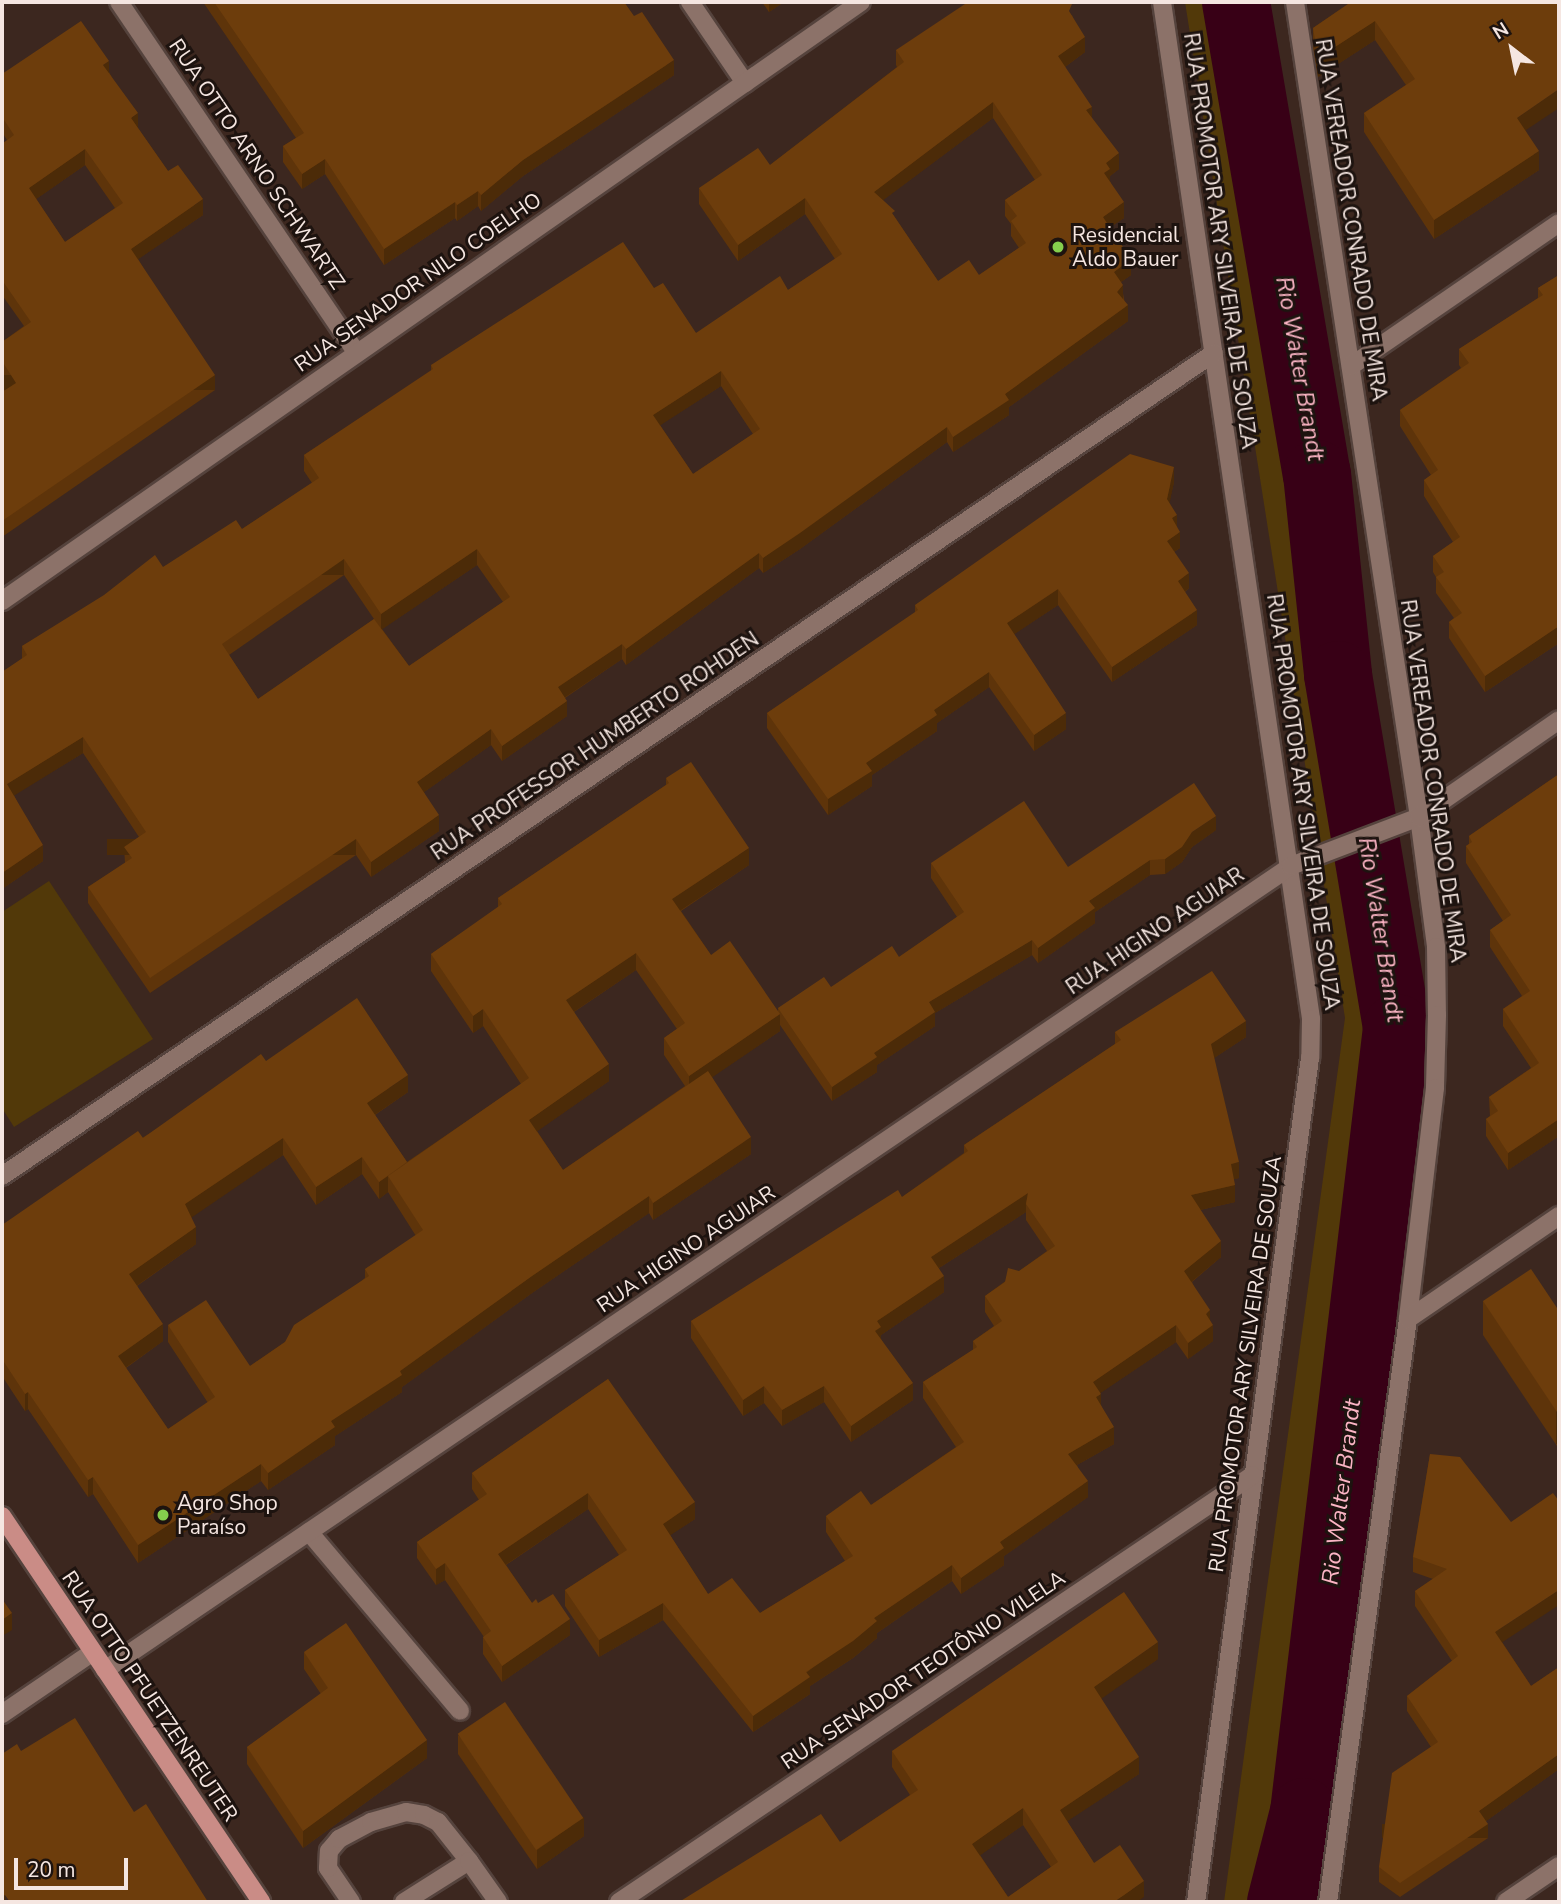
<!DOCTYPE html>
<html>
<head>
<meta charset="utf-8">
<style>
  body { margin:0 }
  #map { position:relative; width:1561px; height:1904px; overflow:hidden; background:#3c271f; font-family:"Nunito Sans",sans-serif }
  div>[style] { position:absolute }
  .green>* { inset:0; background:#523909 }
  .river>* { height:68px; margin:-34px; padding:0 34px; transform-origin:34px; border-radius:34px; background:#380016 }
  .roads { filter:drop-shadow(2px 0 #55433d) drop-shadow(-2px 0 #55433d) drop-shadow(0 2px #55433d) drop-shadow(0 -2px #55433d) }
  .minor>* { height:18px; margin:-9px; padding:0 9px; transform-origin:9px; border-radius:9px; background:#8c7269 }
  .major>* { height:18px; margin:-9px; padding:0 9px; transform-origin:9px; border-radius:9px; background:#ca8c86 }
  .wall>* { inset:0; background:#5e340a }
  .shaded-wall>* { inset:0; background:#4c2b08; transform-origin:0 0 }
  .building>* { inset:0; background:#6d3d0c; transform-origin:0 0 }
  .dots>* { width:19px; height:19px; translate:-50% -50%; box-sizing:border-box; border:4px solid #1d130f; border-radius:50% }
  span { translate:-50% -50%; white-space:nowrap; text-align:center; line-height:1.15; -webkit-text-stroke:6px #1d130f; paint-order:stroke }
  .street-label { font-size:21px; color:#f5e6e1 }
  .poi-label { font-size:21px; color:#f5e6e1 }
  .left { translate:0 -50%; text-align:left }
  .water-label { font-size:23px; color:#fbb4c4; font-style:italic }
  .frame { position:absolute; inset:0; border:4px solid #f5e6e1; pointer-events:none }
  .north { position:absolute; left:1477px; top:14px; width:70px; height:70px; -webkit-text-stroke:5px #1d130f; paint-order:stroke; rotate:328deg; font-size:19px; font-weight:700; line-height:28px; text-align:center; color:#f5e6e1 }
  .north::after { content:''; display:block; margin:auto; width:24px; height:32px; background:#f5e6e1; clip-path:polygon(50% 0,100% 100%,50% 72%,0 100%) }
  .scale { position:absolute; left:14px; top:1858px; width:114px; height:32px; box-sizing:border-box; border:4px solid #f5e6e1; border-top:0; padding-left:9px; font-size:21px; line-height:24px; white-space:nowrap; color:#f5e6e1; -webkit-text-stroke:5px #1d130f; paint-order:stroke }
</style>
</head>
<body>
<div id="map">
  <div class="green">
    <i style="clip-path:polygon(1185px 2px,1259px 2px,1409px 1060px,1302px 1902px,1224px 1902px,1345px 1018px)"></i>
    <i style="clip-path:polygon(49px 881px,153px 1039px,14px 1127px,2px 1108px,2px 912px)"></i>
  </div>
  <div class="river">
    <i style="left:1236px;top:2px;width:479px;rotate:80.3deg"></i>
    <i style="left:1317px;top:474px;width:202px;rotate:84deg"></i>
    <i style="left:1338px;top:675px;width:358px;rotate:80.5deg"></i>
    <i style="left:1397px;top:1028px;width:789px;rotate:96.76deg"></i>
    <i style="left:1304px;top:1812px;width:93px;rotate:104.3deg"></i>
  </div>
  <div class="roads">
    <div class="minor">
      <i style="left:119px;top:2px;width:424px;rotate:55.9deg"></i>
      <i style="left:690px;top:2px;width:98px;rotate:55.8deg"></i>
      <i style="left:1162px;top:2px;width:1028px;rotate:81.66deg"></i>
      <i style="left:1311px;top:1019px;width:39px;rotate:91deg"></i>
      <i style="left:1310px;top:1058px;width:852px;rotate:97.69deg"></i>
      <i style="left:1295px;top:2px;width:824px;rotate:81.35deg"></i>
      <i style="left:1419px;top:817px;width:131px;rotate:82.5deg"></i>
      <i style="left:1436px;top:947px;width:68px;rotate:89.2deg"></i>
      <i style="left:1437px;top:1015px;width:73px;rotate:91.6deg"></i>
      <i style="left:1435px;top:1088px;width:233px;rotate:96.7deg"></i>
      <i style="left:1408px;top:1319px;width:588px;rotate:97.81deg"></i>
      <i style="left:1351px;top:366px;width:252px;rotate:-34.5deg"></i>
      <i style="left:2px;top:601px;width:1047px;rotate:-34.89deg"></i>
      <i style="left:2px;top:1176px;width:1465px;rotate:-34.18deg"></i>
      <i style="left:1408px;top:1319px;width:183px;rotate:-34.3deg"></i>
      <i style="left:309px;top:1532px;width:234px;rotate:49.8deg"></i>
      <i style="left:105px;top:1670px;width:1433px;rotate:-34.13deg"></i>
      <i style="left:1291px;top:866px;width:137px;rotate:-20.9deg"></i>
      <i style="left:1419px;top:817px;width:170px;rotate:-34.7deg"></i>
      <i style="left:2px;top:1714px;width:110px;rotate:-34.3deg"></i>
      <i style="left:351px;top:1902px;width:41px;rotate:-124.1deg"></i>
      <i style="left:328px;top:1868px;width:17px;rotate:-87deg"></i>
      <i style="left:329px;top:1851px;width:16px;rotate:-50deg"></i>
      <i style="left:339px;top:1839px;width:36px;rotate:-28deg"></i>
      <i style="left:371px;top:1822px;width:36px;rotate:-16deg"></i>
      <i style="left:406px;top:1812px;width:18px;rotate:9deg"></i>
      <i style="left:424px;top:1815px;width:16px;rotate:27deg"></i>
      <i style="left:438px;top:1822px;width:50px;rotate:51.5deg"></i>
      <i style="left:404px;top:1902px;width:77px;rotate:-32.2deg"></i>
      <i style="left:469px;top:1861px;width:50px;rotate:54.7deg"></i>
      <i style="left:619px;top:1902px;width:764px;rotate:-33.96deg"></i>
      <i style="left:1506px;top:1902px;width:64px;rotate:-34.2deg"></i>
    </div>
    <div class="major">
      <i style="left:2px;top:1516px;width:465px;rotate:56.1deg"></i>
    </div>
  </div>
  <div class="wall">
    <i style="clip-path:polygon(203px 2px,624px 2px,674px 75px,523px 176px,481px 211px,478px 206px,457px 221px,455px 218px,384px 265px,325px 174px,302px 189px,283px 162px,283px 146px,296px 138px)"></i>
    <i style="clip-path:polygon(762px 2px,784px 2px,769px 12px)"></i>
    <i style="clip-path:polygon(1351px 2px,1526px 131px,1539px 170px,1434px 239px,1364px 132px,1364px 113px,1406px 85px,1375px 40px,1318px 77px,1313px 47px,1313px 28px)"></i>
    <i style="clip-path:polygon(evenodd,1072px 15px,1085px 52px,1065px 67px,1119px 169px,1110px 176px,1110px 181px,1124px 218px,1110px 227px,1131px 275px,1121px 282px,1128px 321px,1009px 407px,1009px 415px,953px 452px,947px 442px,800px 549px,763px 573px,759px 568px,626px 665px,622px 659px,565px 698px,567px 716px,502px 761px,491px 745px,424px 792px,439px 831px,371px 877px,356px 855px,150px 993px,88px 903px,88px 887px,125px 863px,124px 847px,139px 837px,83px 753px,14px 795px,43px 861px,2px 889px,2px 672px,22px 659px,22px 646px,163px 567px,242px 529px,312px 483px,304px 471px,304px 455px,431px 371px,431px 365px,654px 288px,696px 333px,788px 290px,835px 259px,805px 214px,738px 261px,699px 204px,699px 188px,770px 165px,897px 67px,896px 65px,896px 50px,1072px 15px,993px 118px,1035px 180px,1005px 200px,1005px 216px,1011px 224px,1011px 236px,1019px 248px,979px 275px,938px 281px,883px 200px,993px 118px,1072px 15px,721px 386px,753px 434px,693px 474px,660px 425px,721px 386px,1072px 15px,477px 565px,503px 602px,409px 666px,382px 629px,477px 565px,1072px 15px,344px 575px,374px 619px,258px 699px,229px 655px,344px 575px)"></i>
    <i style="clip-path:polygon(evenodd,109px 72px,138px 128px,168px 171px,203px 215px,138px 259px,215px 390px,2px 537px,2px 392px,9px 387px,2px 377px,2px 342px,24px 326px,2px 295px,2px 144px,7px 140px,2px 132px,2px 74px,109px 72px,85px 165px,115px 208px,65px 242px,36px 199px,85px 165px)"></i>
    <i style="clip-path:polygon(1559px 275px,1559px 643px,1485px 692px,1449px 638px,1449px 622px,1454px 618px,1436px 593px,1436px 577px,1433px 572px,1433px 556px,1453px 542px,1424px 496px,1424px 480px,1431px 475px,1400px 426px,1400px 410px,1461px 368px,1459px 365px,1459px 349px,1538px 298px,1538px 288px)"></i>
    <i style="clip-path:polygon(1174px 482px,1169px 503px,1177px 528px,1180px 548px,1174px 552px,1189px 588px,1185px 592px,1197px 625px,1112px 682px,1058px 605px,1014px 634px,1066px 729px,1034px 751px,989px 687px,937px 723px,937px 731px,872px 775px,872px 786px,828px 815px,767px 728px,767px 713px,915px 613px,915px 605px)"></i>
    <i style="clip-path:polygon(1559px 774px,1559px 1136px,1508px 1170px,1486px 1136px,1486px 1119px,1490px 1116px,1489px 1097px,1531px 1068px,1503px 1026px,1503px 1009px,1522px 996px,1490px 947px,1490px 930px,1503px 921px,1466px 863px,1466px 846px,1469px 844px,1469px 836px)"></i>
    <i style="clip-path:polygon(evenodd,666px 778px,749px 865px,681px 911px,711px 955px,778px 1012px,778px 1008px,831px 987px,899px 957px,957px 917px,931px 878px,931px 863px,1068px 867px,1216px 830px,1192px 847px,1182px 862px,1165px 874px,1150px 875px,1095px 912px,1095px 923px,1038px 963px,1032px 955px,935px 1013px,935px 1026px,877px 1065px,877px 1072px,832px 1101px,780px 1025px,780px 1031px,712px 1077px,751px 1154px,653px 1220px,649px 1213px,532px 1293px,402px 1387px,402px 1392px,335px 1436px,335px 1445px,268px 1490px,261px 1481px,138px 1563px,93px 1494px,88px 1497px,28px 1409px,25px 1411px,2px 1376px,2px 1225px,266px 1061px,408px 1092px,375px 1115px,407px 1162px,521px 1084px,483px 1026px,473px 1033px,431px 971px,431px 954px,498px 908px,498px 898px,666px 785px,666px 778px,636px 970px,677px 1029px,664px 1038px,664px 1055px,685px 1086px,563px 1170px,537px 1131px,609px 1081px,574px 1012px,636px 970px,666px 778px,283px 1155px,316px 1205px,362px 1174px,379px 1199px,388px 1192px,416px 1236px,365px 1269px,365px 1278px,285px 1342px,250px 1366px,168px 1325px,168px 1342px,208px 1403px,168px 1429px,126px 1368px,163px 1341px,137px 1286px,196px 1244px,191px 1217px,283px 1155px)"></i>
    <i style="clip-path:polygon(1115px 1032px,1246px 1037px,1214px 1058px,1239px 1178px,1234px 1179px,1235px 1202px,1200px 1210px,1221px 1257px,1192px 1282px,1210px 1320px,1213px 1341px,1188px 1359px,1176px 1342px,1100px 1393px,1101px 1405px,1114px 1444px,1077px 1465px,1088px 1497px,1004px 1556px,1004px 1565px,961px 1594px,952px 1581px,877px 1633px,877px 1638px,853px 1658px,810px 1686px,810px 1694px,753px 1732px,663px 1620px,599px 1657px,565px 1606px,565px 1590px,619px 1555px,588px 1509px,506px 1565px,532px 1603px,538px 1603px,570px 1635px,502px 1682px,483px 1654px,483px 1637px,484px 1637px,445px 1580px,436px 1585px,417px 1558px,417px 1542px,479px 1500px,472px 1489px,472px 1473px,608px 1379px,695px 1519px,670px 1535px,708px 1594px,760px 1613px,845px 1561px,826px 1532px,826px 1516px,871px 1505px,956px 1447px,923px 1398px,923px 1382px,973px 1350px,973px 1341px,994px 1326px,985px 1312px,985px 1296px,1047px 1251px,1026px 1220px,1026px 1212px,939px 1268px,944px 1292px,881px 1335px,881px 1339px,913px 1400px,851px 1442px,824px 1402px,782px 1426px,764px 1403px,743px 1416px,691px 1338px,691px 1321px,902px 1197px,964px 1153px,964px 1145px,1115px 1044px)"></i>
    <i style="clip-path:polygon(1483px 1301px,1559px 1311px,1559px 1444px,1557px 1446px,1483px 1335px)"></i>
    <i style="clip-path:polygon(1430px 1454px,1502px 1642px,1531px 1686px,1559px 1667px,1559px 1769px,1486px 1821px,1488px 1838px,1400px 1897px,1379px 1882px,1379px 1867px,1431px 1747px,1407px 1711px,1407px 1696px,1452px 1661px,1415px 1606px,1415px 1591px,1433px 1579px,1413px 1572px,1413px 1557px)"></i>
    <i style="clip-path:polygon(304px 1652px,427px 1758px,303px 1848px,247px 1764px,247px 1747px,321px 1694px,304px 1669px)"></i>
    <i style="clip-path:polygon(evenodd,1158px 1659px,1101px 1698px,1139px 1774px,1067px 1821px,1094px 1863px,1144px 1897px,679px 1902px,840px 1842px,910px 1795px,892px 1767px,892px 1751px,1158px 1659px,1023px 1825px,1051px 1867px,1008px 1897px,980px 1855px,1023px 1825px)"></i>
    <i style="clip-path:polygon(458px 1735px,584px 1836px,537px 1869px,458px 1754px)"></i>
  </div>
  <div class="shaded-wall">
    <i style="clip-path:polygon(769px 2px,784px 2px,769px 12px)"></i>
    <i style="clip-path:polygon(1375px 21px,1375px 40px,1318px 77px,1318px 58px)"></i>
    <i style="clip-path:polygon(1085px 37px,1085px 52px,1058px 72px,1058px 56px)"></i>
    <i style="clip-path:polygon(674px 60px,674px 75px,523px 176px,481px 211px,481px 195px,523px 160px)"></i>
    <i style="clip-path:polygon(109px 61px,109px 77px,103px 65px)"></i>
    <i style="clip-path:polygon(1559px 89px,1559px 108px,1517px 136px,1517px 118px)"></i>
    <i style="clip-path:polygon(993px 102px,993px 118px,874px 207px,874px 192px)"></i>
    <i style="clip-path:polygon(1092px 107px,1092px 122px,1086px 110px)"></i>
    <i style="clip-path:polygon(138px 113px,138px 128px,131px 118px)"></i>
    <i style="clip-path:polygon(85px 149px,85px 165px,29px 204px,29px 188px)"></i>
    <i style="clip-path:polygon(1539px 151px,1539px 170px,1434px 239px,1434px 220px)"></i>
    <i style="clip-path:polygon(1119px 153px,1119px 169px,1110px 176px,1110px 184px,1104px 173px,1106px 163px)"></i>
    <i style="clip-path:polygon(325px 159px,325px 174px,302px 189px,302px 174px)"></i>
    <i style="clip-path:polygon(478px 191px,478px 206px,457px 221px,457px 205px)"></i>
    <i style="clip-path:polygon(805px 198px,805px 214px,738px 261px,738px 245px)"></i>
    <i style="clip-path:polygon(203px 199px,203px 215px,131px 264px,131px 249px)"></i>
    <i style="clip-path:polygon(455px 202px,455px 218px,384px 265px,384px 249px)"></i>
    <i style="clip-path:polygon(1124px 202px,1124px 218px,1103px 232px,1103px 217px)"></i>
    <i style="clip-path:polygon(1131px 259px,1131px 275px,1114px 287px,1114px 272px)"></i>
    <i style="clip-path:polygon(1123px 285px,1123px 301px,1117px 292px)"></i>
    <i style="clip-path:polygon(1128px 305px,1128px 321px,1009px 407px,1009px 415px,953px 452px,953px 437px,1005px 394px)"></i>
    <i style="clip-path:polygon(721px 371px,721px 386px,653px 430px,653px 415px)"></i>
    <i style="left:215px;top:375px;width:15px;height:258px;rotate:90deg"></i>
    <i style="clip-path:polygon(947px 427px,947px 442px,800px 549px,763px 573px,763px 558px)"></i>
    <i style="clip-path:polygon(1174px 467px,1174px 482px,1167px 515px,1167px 499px)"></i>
    <i style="clip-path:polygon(1177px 515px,1177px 531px,1172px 518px)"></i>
    <i style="clip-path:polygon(1180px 532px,1180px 548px,1167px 556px,1167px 541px)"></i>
    <i style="clip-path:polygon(477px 549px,477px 565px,381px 630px,381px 614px)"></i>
    <i style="clip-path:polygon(759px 553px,759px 568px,626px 665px,626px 649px)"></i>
    <i style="left:344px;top:559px;width:16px;height:149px;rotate:90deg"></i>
    <i style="clip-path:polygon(1189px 573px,1189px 588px,1178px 597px,1178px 581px)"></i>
    <i style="clip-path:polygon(1058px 589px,1058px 605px,1007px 639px,1007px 623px)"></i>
    <i style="clip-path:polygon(1197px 610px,1197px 625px,1112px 682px,1112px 667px)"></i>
    <i style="clip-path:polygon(1559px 626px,1559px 643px,1485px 692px,1485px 676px)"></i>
    <i style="clip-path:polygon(622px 644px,622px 659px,558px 702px,558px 687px)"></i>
    <i style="clip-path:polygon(989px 672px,989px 687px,937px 723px,937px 731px,872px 775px,872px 786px,828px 815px,828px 799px,866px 763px,934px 710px)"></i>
    <i style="clip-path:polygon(567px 701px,567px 716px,502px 761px,502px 746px)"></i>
    <i style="clip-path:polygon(1066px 713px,1066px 729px,1034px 751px,1034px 735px)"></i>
    <i style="clip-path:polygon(491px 729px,491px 745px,417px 797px,417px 782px)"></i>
    <i style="clip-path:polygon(83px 737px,83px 753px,7px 800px,7px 784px)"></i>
    <i style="clip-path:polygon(439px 815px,439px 831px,371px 877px,371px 862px)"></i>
    <i style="clip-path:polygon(1216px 816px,1216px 830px,1192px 847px,1182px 862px,1165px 874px,1165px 859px,1192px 832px)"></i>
    <i style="left:356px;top:839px;width:16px;height:249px;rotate:90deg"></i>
    <i style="clip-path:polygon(43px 845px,43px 861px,2px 889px,2px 873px)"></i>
    <i style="clip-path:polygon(749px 848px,749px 865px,672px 916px,672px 899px)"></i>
    <i style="clip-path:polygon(1150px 860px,1150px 875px,1095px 912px,1095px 923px,1038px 963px,1038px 948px,1089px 901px)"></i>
    <i style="clip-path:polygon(1032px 940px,1032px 955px,935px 1013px,935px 1026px,877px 1065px,877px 1072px,832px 1101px,832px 1087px,874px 1053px,929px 1002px)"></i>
    <i style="clip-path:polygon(636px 953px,636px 970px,566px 1017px,566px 1000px)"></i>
    <i style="clip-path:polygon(483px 1009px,483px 1026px,473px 1033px,473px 1016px)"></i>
    <i style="clip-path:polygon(780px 1014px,780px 1031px,689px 1093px,689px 1076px)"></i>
    <i style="clip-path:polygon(1246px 1021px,1246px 1037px,1211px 1060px,1211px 1044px)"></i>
    <i style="clip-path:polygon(609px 1064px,609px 1081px,529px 1137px,529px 1120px)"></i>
    <i style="clip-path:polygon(408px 1075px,408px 1092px,367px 1120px,367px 1103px)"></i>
    <i style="clip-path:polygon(1559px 1119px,1559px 1136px,1508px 1170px,1508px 1153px)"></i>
    <i style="clip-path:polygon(751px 1137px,751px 1154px,653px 1220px,653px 1203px)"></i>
    <i style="clip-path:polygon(283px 1138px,283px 1155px,185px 1222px,185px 1204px)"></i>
    <i style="clip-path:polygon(362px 1157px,362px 1174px,316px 1205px,316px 1187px)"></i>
    <i style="clip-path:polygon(1239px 1162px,1239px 1178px,1231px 1180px,1231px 1164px)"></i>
    <i style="clip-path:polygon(388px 1176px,388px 1192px,379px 1199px,379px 1182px)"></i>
    <i style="clip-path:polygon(1235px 1185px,1235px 1202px,1191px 1212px,1191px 1195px)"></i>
    <i style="clip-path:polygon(1028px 1193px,1026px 1204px,1026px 1212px,931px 1273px,931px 1257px)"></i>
    <i style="clip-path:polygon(649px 1196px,649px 1213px,532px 1293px,402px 1387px,402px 1392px,335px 1436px,335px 1445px,268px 1490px,268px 1473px,331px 1421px,532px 1276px)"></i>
    <i style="clip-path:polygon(196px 1227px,196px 1244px,129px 1291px,129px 1274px)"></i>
    <i style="clip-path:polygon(1221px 1241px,1221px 1257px,1184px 1288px,1184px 1271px)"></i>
    <i style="clip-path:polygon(944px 1276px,944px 1292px,881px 1335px,881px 1344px,875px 1331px,877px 1321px)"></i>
    <i style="clip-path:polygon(1210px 1310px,1210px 1326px,1213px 1325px,1213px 1341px,1188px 1359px,1188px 1343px,1206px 1314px)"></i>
    <i style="clip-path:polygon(163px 1324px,163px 1341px,118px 1373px,118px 1356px)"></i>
    <i style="clip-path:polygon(1176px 1325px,1176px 1342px,1093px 1398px,1093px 1382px)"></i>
    <i style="clip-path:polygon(913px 1383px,913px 1400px,851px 1442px,851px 1426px)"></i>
    <i style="clip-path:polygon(764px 1386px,764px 1403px,743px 1416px,743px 1400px)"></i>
    <i style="clip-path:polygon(824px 1386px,824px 1402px,782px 1426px,782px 1410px)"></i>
    <i style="clip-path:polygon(28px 1392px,28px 1409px,25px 1411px,25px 1394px)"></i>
    <i style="clip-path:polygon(1101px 1394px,1101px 1410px,1096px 1397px)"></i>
    <i style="left:1559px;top:1410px;width:34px;height:3px;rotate:90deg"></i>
    <i style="clip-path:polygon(1114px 1427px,1114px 1444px,1068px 1470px,1068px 1454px)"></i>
    <i style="clip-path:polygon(261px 1464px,261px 1481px,138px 1563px,138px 1545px)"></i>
    <i style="clip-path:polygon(93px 1477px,93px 1494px,88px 1497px,88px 1480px)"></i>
    <i style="clip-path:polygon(1088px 1481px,1088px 1497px,1004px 1556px,1004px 1565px,961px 1594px,961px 1578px,1000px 1542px)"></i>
    <i style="clip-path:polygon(588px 1493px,588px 1509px,498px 1570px,498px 1554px)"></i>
    <i style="clip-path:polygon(695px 1502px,695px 1519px,663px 1540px,663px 1524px)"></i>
    <i style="clip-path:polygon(445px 1563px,445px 1580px,436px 1585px,436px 1569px)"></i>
    <i style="clip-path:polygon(952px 1565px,952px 1581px,877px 1633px,877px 1638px,853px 1658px,810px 1686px,810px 1694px,753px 1732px,753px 1716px,874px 1618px)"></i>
    <i style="clip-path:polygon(1559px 1590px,1559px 1605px,1495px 1647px,1495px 1632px)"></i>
    <i style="clip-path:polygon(663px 1603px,663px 1620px,599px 1657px,599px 1640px)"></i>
    <i style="clip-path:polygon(12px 1613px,12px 1630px,2px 1636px,2px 1620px)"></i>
    <i style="clip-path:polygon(570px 1619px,570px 1635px,502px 1682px,502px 1666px)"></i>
    <i style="clip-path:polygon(1158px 1642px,1158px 1659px,1094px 1704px,1094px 1687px)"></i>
    <i style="clip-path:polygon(427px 1740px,427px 1758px,303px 1848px,303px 1831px)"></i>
    <i style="clip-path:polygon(1559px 1754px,1559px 1769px,1479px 1826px,1479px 1811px)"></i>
    <i style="clip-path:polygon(1139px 1757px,1139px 1774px,1060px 1826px,1060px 1810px)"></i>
    <i style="clip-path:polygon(1023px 1808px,1023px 1825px,972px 1861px,972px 1844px)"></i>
    <i style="clip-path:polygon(584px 1817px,584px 1836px,537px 1869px,537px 1850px)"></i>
    <i style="left:1488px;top:1824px;width:14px;height:106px;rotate:90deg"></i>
    <i style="clip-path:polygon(1144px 1881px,1144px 1897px,1137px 1902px,1114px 1902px)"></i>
    <i style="clip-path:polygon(5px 1895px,5px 1902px,2px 1902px,2px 1897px)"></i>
  </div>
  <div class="building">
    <i style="clip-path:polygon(214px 2px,624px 2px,634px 16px,642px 12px,674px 60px,523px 160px,481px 195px,478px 191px,457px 205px,455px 202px,384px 249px,325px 159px,302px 174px,283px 146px,304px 133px)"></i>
    <i style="clip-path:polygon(evenodd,968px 2px,1070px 2px,1072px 4px,1069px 11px,1085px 37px,1058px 56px,1092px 107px,1086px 110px,1119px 153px,1106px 163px,1110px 169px,1104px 173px,1124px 202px,1103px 217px,1131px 259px,1114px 272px,1123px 285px,1117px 292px,1128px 305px,1005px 394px,1009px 400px,953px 437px,947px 427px,800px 533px,763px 558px,759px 553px,626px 649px,622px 644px,558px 687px,567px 701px,502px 746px,491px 729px,417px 782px,439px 815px,371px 862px,356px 839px,150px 978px,88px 887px,132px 858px,124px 847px,146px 832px,83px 737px,7px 784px,43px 845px,2px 873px,2px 672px,27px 655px,22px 646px,104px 595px,155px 555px,163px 567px,236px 520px,242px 529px,319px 478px,304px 455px,433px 369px,431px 365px,623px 242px,654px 288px,663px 283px,696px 333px,780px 276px,788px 290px,842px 254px,805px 198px,738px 245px,699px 188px,758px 148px,770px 165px,904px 62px,896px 50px,968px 2px,993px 102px,1042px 175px,1005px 200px,1017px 216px,1011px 221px,1026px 243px,979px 275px,969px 260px,938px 281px,892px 213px,895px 211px,874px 192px,993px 102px,968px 2px,721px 371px,760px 429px,693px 474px,653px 415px,721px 371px,968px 2px,477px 549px,510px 597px,409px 666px,374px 619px,258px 699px,222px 644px,344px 559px,381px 614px,477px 549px)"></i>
    <i style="clip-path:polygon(1351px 2px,1559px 2px,1559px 89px,1517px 118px,1539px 151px,1434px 220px,1364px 113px,1415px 79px,1375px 21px,1318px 58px,1313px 28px)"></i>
    <i style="clip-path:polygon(evenodd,81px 21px,109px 61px,103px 65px,138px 113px,131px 118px,168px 171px,178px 165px,203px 199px,131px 249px,215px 375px,2px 521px,2px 392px,16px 383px,2px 361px,2px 342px,31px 322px,2px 280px,2px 144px,14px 135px,2px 117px,2px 74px,81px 21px,85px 149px,123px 203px,65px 242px,29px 188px,85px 149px)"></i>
    <i style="clip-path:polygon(1559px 275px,1559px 626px,1485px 676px,1449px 622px,1462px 613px,1436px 577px,1444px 572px,1433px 556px,1460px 537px,1424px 480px,1438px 470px,1400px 410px,1469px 363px,1459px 349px,1543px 295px,1538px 288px)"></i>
    <i style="clip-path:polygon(1130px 454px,1174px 467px,1167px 499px,1177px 515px,1172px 518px,1180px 532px,1167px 541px,1189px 573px,1178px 581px,1197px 610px,1112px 667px,1058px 589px,1007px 623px,1066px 713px,1034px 735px,989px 672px,934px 710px,937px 715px,866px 763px,872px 771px,828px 799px,767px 713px,918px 610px,915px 605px)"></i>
    <i style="clip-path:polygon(691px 762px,749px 848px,672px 899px,711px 955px,730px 941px,780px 1014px,689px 1076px,664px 1038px,685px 1023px,636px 953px,566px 1000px,609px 1064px,529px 1120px,563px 1170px,708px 1071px,751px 1137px,653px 1203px,649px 1196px,532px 1276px,400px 1371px,402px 1375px,331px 1421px,335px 1427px,268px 1473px,261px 1464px,138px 1545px,93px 1477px,88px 1480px,28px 1392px,25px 1394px,2px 1359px,2px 1225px,138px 1131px,143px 1138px,261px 1054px,266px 1061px,357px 998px,408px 1075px,367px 1103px,407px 1162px,379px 1182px,362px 1157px,316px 1187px,283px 1138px,185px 1204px,196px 1227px,129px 1274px,163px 1324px,118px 1356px,168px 1429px,215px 1397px,168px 1325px,206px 1300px,250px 1366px,285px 1342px,294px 1325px,369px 1276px,365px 1269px,423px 1230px,388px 1176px,529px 1078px,483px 1009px,473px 1016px,431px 954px,502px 904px,498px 898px,669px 783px,666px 778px)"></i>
    <i style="clip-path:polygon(1559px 774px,1559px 953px,1558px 954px,1559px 956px,1559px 1119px,1508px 1153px,1486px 1119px,1498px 1111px,1489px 1097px,1539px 1063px,1503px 1009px,1530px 991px,1490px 930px,1511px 915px,1466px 846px,1472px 842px,1469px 836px)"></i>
    <i style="clip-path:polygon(1194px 783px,1216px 816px,1192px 832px,1182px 847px,1165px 859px,1150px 860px,1089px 901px,1095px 908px,1038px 948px,1032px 940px,929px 1002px,935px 1012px,874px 1053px,877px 1057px,832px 1087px,778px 1008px,824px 977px,831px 987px,892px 946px,899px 957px,964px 912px,931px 863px,1024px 801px,1068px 867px)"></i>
    <i style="clip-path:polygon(1212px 971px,1246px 1021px,1211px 1044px,1239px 1162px,1231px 1164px,1235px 1185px,1191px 1195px,1221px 1241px,1184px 1271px,1210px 1310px,1206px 1314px,1213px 1325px,1188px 1343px,1176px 1325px,1093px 1382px,1101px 1394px,1096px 1397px,1114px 1427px,1068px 1454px,1088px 1481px,1000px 1542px,1004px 1548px,961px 1578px,952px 1565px,874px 1618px,877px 1621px,853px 1641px,806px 1672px,810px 1677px,753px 1716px,663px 1603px,599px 1640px,565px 1590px,627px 1550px,588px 1493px,498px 1554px,532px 1603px,536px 1599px,538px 1603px,553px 1594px,570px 1619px,502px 1666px,483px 1637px,491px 1631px,445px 1563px,436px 1569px,417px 1542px,487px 1494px,472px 1473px,608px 1379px,695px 1502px,663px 1524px,708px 1594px,732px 1578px,760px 1613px,853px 1556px,826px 1516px,861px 1491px,871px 1505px,964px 1442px,923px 1382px,977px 1347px,973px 1341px,1002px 1321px,985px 1296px,1005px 1282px,1008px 1268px,1019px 1271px,1055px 1246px,1026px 1204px,1028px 1193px,931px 1257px,944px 1276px,877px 1321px,881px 1327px,875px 1331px,913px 1383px,851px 1426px,824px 1386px,782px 1410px,764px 1386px,743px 1400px,691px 1321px,898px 1190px,902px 1197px,968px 1151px,964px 1145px,1121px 1040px,1115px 1032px)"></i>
    <i style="clip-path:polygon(1531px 1269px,1559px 1311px,1559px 1410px,1557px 1412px,1483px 1301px)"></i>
    <i style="clip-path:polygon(1430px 1454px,1460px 1457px,1511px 1522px,1553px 1493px,1559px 1501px,1559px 1590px,1495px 1632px,1531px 1686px,1559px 1667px,1559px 1754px,1479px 1811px,1488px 1824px,1400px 1883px,1379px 1867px,1392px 1773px,1438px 1742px,1407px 1696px,1458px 1656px,1415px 1591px,1447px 1569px,1413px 1557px)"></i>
    <i style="clip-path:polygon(evenodd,1124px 1592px,1158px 1642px,1094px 1687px,1139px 1757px,1060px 1810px,1094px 1863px,1120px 1845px,1144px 1881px,1114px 1902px,679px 1902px,821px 1814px,840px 1842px,918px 1790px,892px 1751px,1124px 1592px,1023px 1808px,1058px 1862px,1008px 1897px,972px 1844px,1023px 1808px)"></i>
    <i style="clip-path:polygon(2px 1599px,12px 1613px,2px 1620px)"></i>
    <i style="clip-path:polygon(346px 1623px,427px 1740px,303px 1831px,247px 1747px,328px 1688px,304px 1652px)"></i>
    <i style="left:505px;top:1702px;width:140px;height:57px;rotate:56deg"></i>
    <i style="clip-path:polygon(75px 1718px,134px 1812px,146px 1804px,208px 1902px,10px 1902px,5px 1895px,2px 1897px,2px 1754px,17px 1744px,21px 1751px)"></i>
  </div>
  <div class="dots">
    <i style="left:1058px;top:247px;background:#85cf4d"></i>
    <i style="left:163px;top:1515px;background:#85cf4d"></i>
  </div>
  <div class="street-label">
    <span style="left:257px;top:164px;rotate:56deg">RUA OTTO ARNO SCHWARTZ</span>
    <span style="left:1351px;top:220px;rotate:81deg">RUA VEREADOR CONRADO DE MIRA</span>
    <span style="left:1220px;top:241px;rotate:82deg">RUA PROMOTOR ARY SILVEIRA DE SOUZA</span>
    <span style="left:418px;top:282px;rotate:-35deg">RUA SENADOR NILO COELHO</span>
    <span style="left:595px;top:746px;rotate:-34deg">RUA PROFESSOR HUMBERTO ROHDEN</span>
    <span style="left:1433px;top:781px;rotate:82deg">RUA VEREADOR CONRADO DE MIRA</span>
    <span style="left:1303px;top:802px;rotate:82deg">RUA PROMOTOR ARY SILVEIRA DE SOUZA</span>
    <span style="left:1155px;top:931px;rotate:-34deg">RUA HIGINO AGUIAR</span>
    <span style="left:686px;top:1249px;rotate:-34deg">RUA HIGINO AGUIAR</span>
    <span style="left:1245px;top:1364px;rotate:-82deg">RUA PROMOTOR ARY SILVEIRA DE SOUZA</span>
    <span style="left:923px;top:1670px;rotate:-34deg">RUA SENADOR TEOTÔNIO VILELA</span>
    <span style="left:150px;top:1696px;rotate:56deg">RUA OTTO PFUETZENREUTER</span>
  </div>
  <div class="poi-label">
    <span class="left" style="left:1072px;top:247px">Residencial<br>Aldo Bauer</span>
    <span class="left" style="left:177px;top:1515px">Agro Shop<br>Paraíso</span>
  </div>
  <div class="water-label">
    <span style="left:1299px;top:369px;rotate:80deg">Rio Walter Brandt</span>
    <span style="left:1380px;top:930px;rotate:81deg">Rio Walter Brandt</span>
    <span style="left:1342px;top:1492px;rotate:-83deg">Rio Walter Brandt</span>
  </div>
  <div class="frame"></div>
  <div class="north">N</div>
  <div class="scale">20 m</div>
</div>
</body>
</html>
